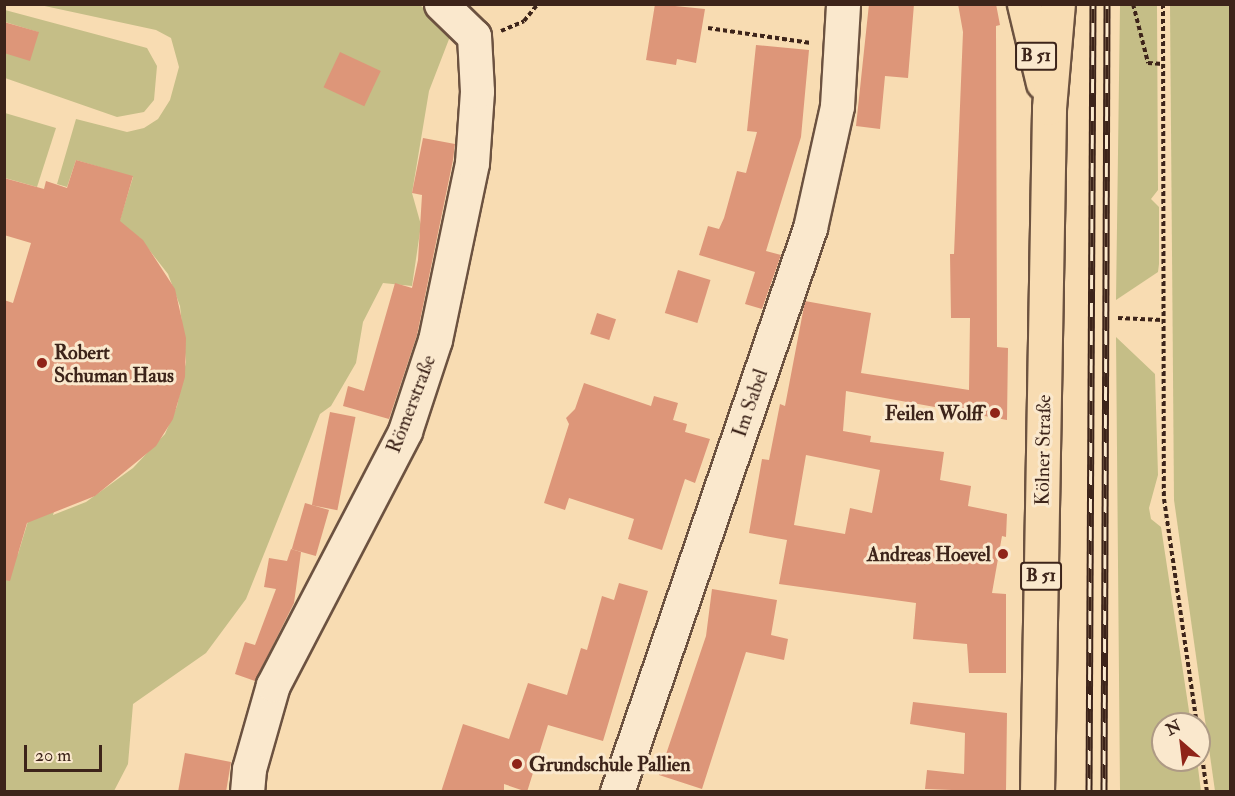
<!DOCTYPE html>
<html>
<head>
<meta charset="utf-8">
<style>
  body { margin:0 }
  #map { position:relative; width:1235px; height:796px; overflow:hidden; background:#f8dcb2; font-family:"IM FELL Double Pica",serif }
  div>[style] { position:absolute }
  .green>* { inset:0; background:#c5be87 }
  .building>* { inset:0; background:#dd9679; transform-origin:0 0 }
  .path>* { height:4px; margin-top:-2px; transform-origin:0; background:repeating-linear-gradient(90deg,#3d241a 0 4.5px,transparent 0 7.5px) }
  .roads { filter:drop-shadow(2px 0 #6c5240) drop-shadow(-2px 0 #6c5240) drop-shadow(0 2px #6c5240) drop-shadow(0 -2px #6c5240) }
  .minor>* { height:33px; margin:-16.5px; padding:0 16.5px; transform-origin:16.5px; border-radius:16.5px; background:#fae8cd }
  .major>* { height:33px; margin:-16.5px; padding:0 16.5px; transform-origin:16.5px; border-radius:16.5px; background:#f8dcb2 }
  .rail>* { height:7px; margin-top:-3.5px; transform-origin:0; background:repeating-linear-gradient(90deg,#fae8cd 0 14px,#3d241a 0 28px); box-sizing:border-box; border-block:2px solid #3d241a }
  .dots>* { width:16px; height:16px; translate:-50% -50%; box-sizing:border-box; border:3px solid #fae8cd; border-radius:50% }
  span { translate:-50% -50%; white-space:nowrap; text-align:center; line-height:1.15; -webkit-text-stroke:6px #fae8cd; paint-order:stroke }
  .shield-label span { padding:2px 4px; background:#fae8cd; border:2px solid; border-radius:4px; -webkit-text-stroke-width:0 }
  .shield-label { font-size:18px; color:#3d241a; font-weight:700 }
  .poi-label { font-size:20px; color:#3d241a; font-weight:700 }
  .left { translate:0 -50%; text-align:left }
  .right { translate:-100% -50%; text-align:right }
  .street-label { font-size:20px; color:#3d241a }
  .frame { position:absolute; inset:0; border:6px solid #3d241a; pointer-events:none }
  .north { position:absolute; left:1151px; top:712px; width:60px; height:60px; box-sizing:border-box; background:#fae8cd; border:2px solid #ae9a85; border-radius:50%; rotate:332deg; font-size:16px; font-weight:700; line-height:24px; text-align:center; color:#3d241a }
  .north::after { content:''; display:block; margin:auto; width:21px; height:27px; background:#8f2418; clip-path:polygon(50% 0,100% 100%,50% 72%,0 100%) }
  .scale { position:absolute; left:24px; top:745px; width:78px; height:27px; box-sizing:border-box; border:3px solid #3d241a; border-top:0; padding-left:8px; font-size:18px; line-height:21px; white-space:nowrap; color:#3d241a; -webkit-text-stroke:4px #fae8cd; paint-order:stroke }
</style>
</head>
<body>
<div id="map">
  <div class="green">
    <i style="clip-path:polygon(evenodd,40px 5px,420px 5px,451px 34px,429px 91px,412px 193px,421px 225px,412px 286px,383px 283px,363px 322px,356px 363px,331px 406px,320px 414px,246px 599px,206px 653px,133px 704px,128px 764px,114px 791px,5px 791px,4px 563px,18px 554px,133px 177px,76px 160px,67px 187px,57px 184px,76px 119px,127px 132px,144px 128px,158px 119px,170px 100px,179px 67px,171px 38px,156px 30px,40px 5px,139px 237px,168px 274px,180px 306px,186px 362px,177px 406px,165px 434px,133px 468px,86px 502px,53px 515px,139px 237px)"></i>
    <i style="clip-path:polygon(1120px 5px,1157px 5px,1158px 190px,1151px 199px,1159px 207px,1159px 264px,1158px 272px,1116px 300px)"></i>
    <i style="clip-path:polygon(1170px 5px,1230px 5px,1230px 791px,1215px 791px,1174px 500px)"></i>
    <i style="clip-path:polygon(5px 10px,147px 48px,157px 66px,154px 100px,144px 112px,117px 117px,5px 78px,4px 53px,38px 32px,5px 22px)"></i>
    <i style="clip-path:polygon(5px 113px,56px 128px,37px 187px,5px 178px)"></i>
    <i style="clip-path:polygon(1116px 337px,1155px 374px,1158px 475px,1149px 508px,1151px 519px,1161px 527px,1191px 724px,1163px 724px,1163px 760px,1197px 760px,1201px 791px,1120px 791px)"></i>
  </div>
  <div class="building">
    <i style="clip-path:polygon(655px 4px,705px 9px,696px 63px,677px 59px,676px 65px,646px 60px)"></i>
    <i style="clip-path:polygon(869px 4px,914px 4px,908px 78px,885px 76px,880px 129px,856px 126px)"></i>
    <i style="clip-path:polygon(evenodd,958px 4px,996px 4px,1000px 25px,996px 26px,997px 347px,1008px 348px,1007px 420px,846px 391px,843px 431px,871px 436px,870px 442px,944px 452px,940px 480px,971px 486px,968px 506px,1007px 514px,1006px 537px,1002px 536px,992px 593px,1006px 594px,1006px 673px,969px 673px,967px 644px,913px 639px,916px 603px,779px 584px,787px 540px,749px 533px,762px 459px,769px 460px,780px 404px,785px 406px,805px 301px,871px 313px,861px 373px,969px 390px,970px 318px,951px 318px,950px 254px,954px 254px,963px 32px,958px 4px,806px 455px,880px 470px,872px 513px,850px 508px,845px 534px,794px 525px,806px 455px)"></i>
    <i style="clip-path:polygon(4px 22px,39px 32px,30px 61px,4px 53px)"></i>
    <i style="clip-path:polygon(756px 45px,809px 50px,801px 137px,766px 251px,781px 255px,762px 309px,745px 304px,755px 272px,699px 255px,708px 226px,719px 229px,724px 218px,737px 171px,746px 173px,757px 132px,747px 131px)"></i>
    <i style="left:340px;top:52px;width:45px;height:39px;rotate:25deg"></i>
    <i style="clip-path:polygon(423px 138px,455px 144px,453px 160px,417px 335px,389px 419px,343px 406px,348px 386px,364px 391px,395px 283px,412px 288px,418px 260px,422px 195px,412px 193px)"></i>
    <i style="clip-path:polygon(76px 160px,133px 176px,120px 221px,143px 240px,175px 289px,186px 338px,185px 377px,173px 419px,156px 446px,95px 496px,27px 523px,10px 581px,4px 580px,4px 300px,13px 303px,31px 243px,4px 235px,4px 178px,44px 189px,46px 181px,67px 188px)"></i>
    <i style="left:678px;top:270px;width:34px;height:45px;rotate:17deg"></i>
    <i style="left:597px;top:313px;width:20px;height:22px;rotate:18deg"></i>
    <i style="clip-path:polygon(584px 383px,651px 406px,654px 396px,678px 403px,673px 420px,687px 424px,685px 432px,710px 439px,695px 483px,685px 479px,662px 550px,628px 539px,634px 519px,569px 498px,565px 510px,544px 503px,569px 424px,566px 418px,575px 409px)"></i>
    <i style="left:330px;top:412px;width:26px;height:95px;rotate:11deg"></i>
    <i style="left:305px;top:503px;width:25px;height:48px;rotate:16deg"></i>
    <i style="clip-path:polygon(291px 549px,301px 552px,294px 603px,255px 681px,235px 674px,245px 642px,255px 645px,276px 589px,264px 587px,269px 558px,287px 561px)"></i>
    <i style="clip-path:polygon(619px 583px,648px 591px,603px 741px,548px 725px,527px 792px,504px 784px,504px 792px,441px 792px,463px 724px,509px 739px,528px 683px,567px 695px,581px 648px,587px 650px,602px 596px,614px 600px)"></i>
    <i style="clip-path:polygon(712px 589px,777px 600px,771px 635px,788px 639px,784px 660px,746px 652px,702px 789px,659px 775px,706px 636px)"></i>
    <i style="clip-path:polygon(913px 702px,1007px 713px,1006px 792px,925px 789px,927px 770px,964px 774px,965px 733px,910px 724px)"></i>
    <i style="clip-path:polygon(185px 753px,231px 762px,226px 792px,178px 792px)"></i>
  </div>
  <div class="path">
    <i style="left:1133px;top:4px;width:61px;rotate:75.7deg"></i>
    <i style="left:1148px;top:63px;width:15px;rotate:4deg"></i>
    <i style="left:1163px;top:4px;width:495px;rotate:89.9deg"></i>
    <i style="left:1164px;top:499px;width:227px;rotate:81.7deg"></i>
    <i style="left:708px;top:28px;width:104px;rotate:8.3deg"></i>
    <i style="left:501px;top:31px;width:25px;rotate:-23deg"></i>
    <i style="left:524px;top:21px;width:22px;rotate:-51deg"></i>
    <i style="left:1118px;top:318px;width:44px;rotate:2.6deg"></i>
    <i style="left:1199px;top:735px;width:58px;rotate:82deg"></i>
  </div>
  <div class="roads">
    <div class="minor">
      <i style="left:247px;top:792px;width:23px;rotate:-85deg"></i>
      <i style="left:249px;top:769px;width:87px;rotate:-74.1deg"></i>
      <i style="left:273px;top:685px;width:286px;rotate:-62.5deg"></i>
      <i style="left:405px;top:431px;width:96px;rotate:-71.8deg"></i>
      <i style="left:435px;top:340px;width:181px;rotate:-78.2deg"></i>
      <i style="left:472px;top:163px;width:72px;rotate:-86deg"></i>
      <i style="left:477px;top:91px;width:55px;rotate:-93.1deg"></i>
      <i style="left:474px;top:36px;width:46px;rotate:-135.9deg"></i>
      <i style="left:617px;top:792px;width:596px;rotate:-71.11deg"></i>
      <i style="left:810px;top:228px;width:125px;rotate:-77.5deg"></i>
      <i style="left:837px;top:106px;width:102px;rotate:-86.6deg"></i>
    </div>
    <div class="major">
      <i style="left:1024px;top:4px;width:81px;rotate:76.5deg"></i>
      <i style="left:1037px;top:792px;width:684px;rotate:-88.99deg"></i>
      <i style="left:1049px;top:108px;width:104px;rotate:-85.1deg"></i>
    </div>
  </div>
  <div class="rail">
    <i style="left:1089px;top:792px;width:788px;rotate:-89.71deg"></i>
    <i style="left:1104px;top:792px;width:788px;rotate:-89.78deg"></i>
  </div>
  <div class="dots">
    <i style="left:42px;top:363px;background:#8f2418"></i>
    <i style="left:995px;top:413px;background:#8f2418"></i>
    <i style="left:1003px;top:554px;background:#8f2418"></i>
    <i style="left:517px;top:764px;background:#8f2418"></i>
  </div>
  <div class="shield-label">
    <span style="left:1036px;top:56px">B 51</span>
    <span style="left:1041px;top:576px">B 51</span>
  </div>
  <div class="poi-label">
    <span class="left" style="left:54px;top:364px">Robert<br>Schuman Haus</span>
    <span class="right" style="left:983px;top:413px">Feilen Wolff</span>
    <span class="right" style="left:991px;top:554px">Andreas Hoevel</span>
    <span class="left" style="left:529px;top:764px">Grundschule Pallien</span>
  </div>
  <div class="street-label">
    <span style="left:750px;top:403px;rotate:-71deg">Im Sabel</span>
    <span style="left:411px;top:404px;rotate:-69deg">Römerstraße</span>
    <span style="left:1043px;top:450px;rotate:-89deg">Kölner Straße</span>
  </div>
  <div class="frame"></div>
  <div class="north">N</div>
  <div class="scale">20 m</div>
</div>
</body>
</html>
